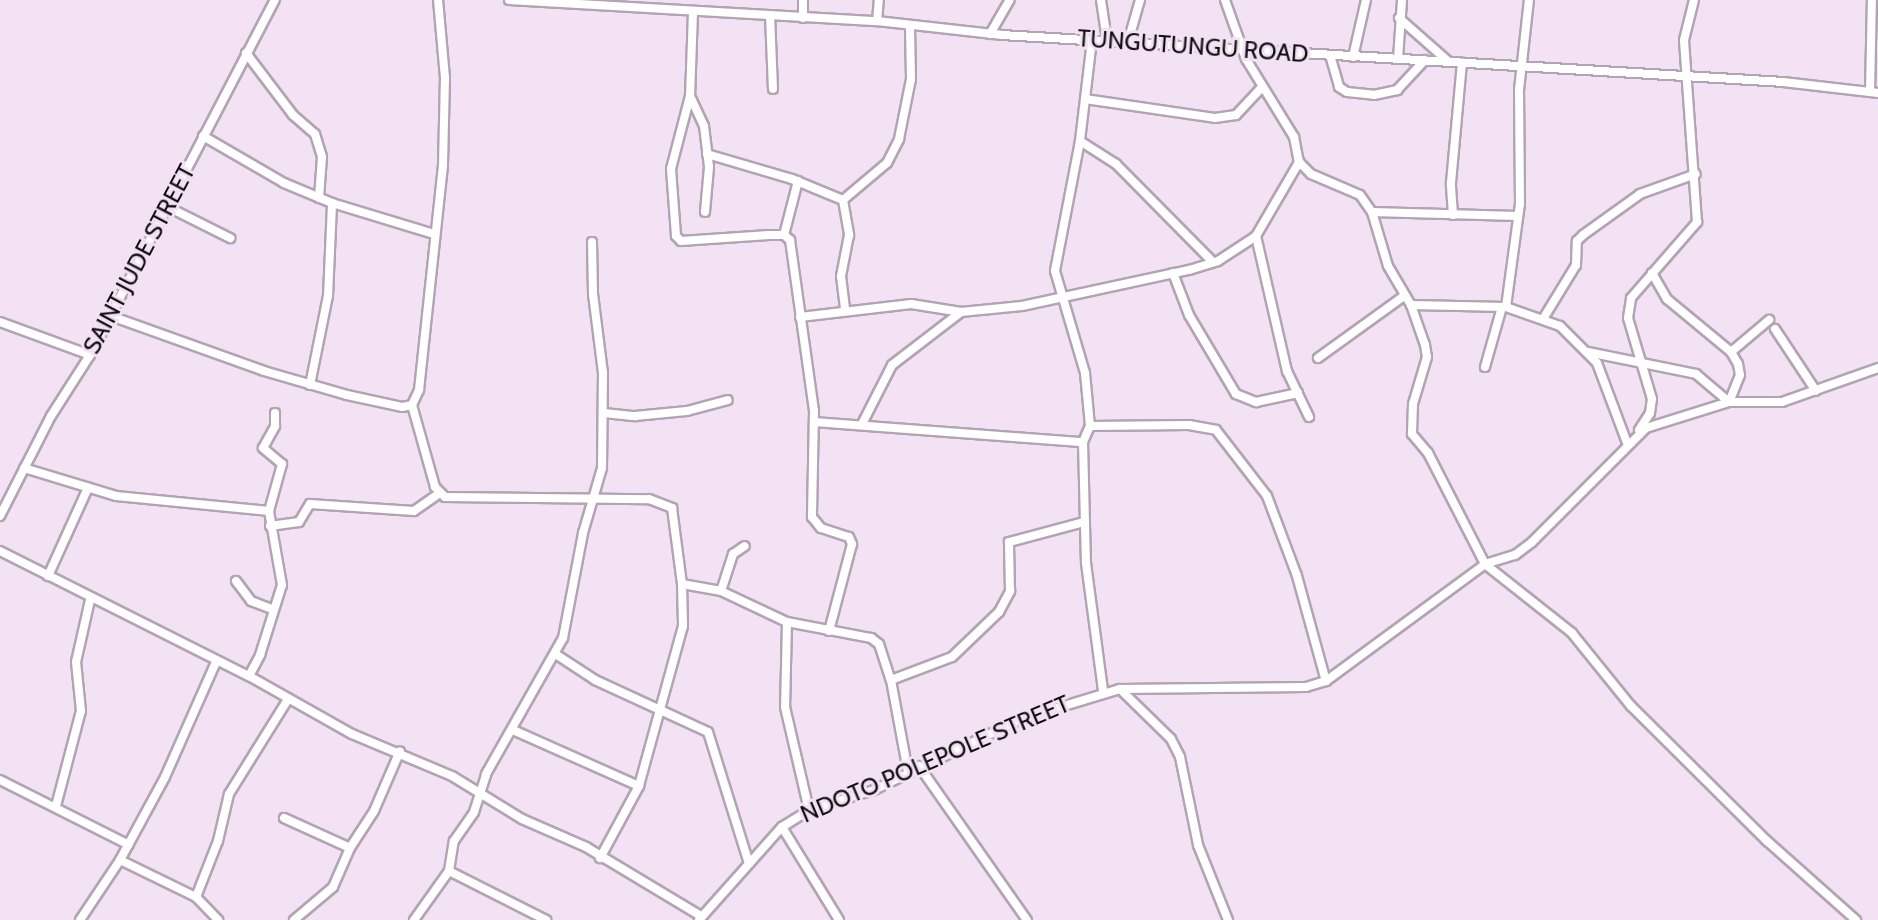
<!DOCTYPE html>
<html>
<head>
<meta charset="utf-8">
<style>
  body { margin:0 }
  #map { position:relative; width:1878px; height:920px; overflow:hidden; background:#f2e2f3; font-family:Cabin,sans-serif }
  div>[style] { position:absolute }
  .roads { filter:drop-shadow(2px 0 #b2a4b3) drop-shadow(-2px 0 #b2a4b3) drop-shadow(0 2px #b2a4b3) drop-shadow(0 -2px #b2a4b3) }
  .minor>* { height:8px; margin:-4px; padding:0 4px; transform-origin:4px; border-radius:4px; background:#fff }
  span { translate:-50% -50%; white-space:nowrap; text-align:center; line-height:1.15; -webkit-text-stroke:6px #f2e2f3; paint-order:stroke }
  .street-label { font-size:24px; color:#110c11 }
</style>
</head>
<body>
<div id="map">
  <div class="roads">
    <div class="minor">
      <i style="left:509px;top:0;width:369px;rotate:3.3deg"></i>
      <i style="left:877px;top:21px;width:126px;rotate:6.4deg"></i>
      <i style="left:1002px;top:35px;width:782px;rotate:3.44deg"></i>
      <i style="left:1783px;top:82px;width:96px;rotate:6.6deg"></i>
      <i style="left:1101px;top:0;width:40px;rotate:81.5deg"></i>
      <i style="left:1225px;top:0;width:63px;rotate:70.4deg"></i>
      <i style="left:1246px;top:59px;width:92px;rotate:58.4deg"></i>
      <i style="left:1294px;top:137px;width:25px;rotate:79deg"></i>
      <i style="left:1299px;top:162px;width:17px;rotate:45deg"></i>
      <i style="left:1311px;top:174px;width:53px;rotate:23.2deg"></i>
      <i style="left:1360px;top:195px;width:21px;rotate:55deg"></i>
      <i style="left:1372px;top:212px;width:56px;rotate:73.5deg"></i>
      <i style="left:1388px;top:266px;width:45px;rotate:59.5deg"></i>
      <i style="left:1411px;top:305px;width:42px;rotate:70.7deg"></i>
      <i style="left:1425px;top:345px;width:12px;rotate:81deg"></i>
      <i style="left:1427px;top:357px;width:49px;rotate:106.6deg"></i>
      <i style="left:1413px;top:404px;width:30px;rotate:92deg"></i>
      <i style="left:1412px;top:434px;width:25px;rotate:50deg"></i>
      <i style="left:1428px;top:453px;width:125px;rotate:62.8deg"></i>
      <i style="left:1485px;top:564px;width:111px;rotate:38.4deg"></i>
      <i style="left:1572px;top:633px;width:94px;rotate:51.1deg"></i>
      <i style="left:1631px;top:706px;width:192px;rotate:44.8deg"></i>
      <i style="left:1767px;top:841px;width:119px;rotate:41.6deg"></i>
      <i style="left:693px;top:12px;width:84px;rotate:92deg"></i>
      <i style="left:690px;top:96px;width:75px;rotate:104.6deg"></i>
      <i style="left:671px;top:169px;width:67px;rotate:85.7deg"></i>
      <i style="left:676px;top:236px;width:7px;rotate:45deg"></i>
      <i style="left:681px;top:241px;width:88px;rotate:-3.9deg"></i>
      <i style="left:769px;top:235px;width:15px"></i>
      <i style="left:784px;top:235px;width:8px;rotate:40deg"></i>
      <i style="left:790px;top:240px;width:173px;rotate:82deg"></i>
      <i style="left:814px;top:411px;width:106px;rotate:91.1deg"></i>
      <i style="left:812px;top:517px;width:14px;rotate:51deg"></i>
      <i style="left:821px;top:528px;width:29px;rotate:18deg"></i>
      <i style="left:849px;top:537px;width:8px;rotate:67deg"></i>
      <i style="left:852px;top:544px;width:90px;rotate:104.8deg"></i>
      <i style="left:770px;top:15px;width:74px;rotate:87.7deg"></i>
      <i style="left:803px;top:18px;width:18px;rotate:-90deg"></i>
      <i style="left:1399px;top:18px;width:65px;rotate:41.3deg"></i>
      <i style="left:877px;top:21px;width:21px;rotate:-85deg"></i>
      <i style="left:990px;top:34px;width:39px;rotate:-60deg"></i>
      <i style="left:1092px;top:40px;width:102px;rotate:96.8deg"></i>
      <i style="left:1080px;top:141px;width:132px;rotate:100.9deg"></i>
      <i style="left:1055px;top:271px;width:106px;rotate:73.6deg"></i>
      <i style="left:1085px;top:373px;width:53px;rotate:84.6deg"></i>
      <i style="left:1090px;top:426px;width:17px;rotate:114deg"></i>
      <i style="left:1083px;top:442px;width:121px;rotate:88.6deg"></i>
      <i style="left:1086px;top:563px;width:129px;rotate:82.4deg"></i>
      <i style="left:1128px;top:42px;width:44px;rotate:-74.1deg"></i>
      <i style="left:246px;top:53px;width:78px;rotate:52.8deg"></i>
      <i style="left:293px;top:115px;width:29px;rotate:41deg"></i>
      <i style="left:315px;top:134px;width:24px;rotate:73deg"></i>
      <i style="left:322px;top:157px;width:41px;rotate:94.2deg"></i>
      <i style="left:1330px;top:55px;width:33px;rotate:74deg"></i>
      <i style="left:1339px;top:87px;width:9px;rotate:32deg"></i>
      <i style="left:1347px;top:92px;width:27px;rotate:6deg"></i>
      <i style="left:1374px;top:95px;width:24px;rotate:-12deg"></i>
      <i style="left:1397px;top:90px;width:41px;rotate:-47deg"></i>
      <i style="left:1353px;top:57px;width:58px;rotate:-77.2deg"></i>
      <i style="left:1398px;top:59px;width:59px;rotate:-86.1deg"></i>
      <i style="left:1870px;top:92px;width:92px;rotate:-88.8deg"></i>
      <i style="left:690px;top:96px;width:33px;rotate:65deg"></i>
      <i style="left:704px;top:126px;width:41px;rotate:83deg"></i>
      <i style="left:709px;top:167px;width:45px;rotate:95.1deg"></i>
      <i style="left:1085px;top:99px;width:131px;rotate:8.3deg"></i>
      <i style="left:1215px;top:118px;width:21px;rotate:-8deg"></i>
      <i style="left:1236px;top:115px;width:38px;rotate:-47deg"></i>
      <i style="left:203px;top:136px;width:94px;rotate:30.1deg"></i>
      <i style="left:284px;top:183px;width:52px;rotate:22.6deg"></i>
      <i style="left:332px;top:203px;width:107px;rotate:16.9deg"></i>
      <i style="left:1080px;top:141px;width:43px;rotate:32.6deg"></i>
      <i style="left:1116px;top:164px;width:138px;rotate:45.3deg"></i>
      <i style="left:707px;top:154px;width:89px;rotate:16.4deg"></i>
      <i style="left:792px;top:179px;width:55px;rotate:22.4deg"></i>
      <i style="left:843px;top:200px;width:36px;rotate:80deg"></i>
      <i style="left:849px;top:235px;width:42px;rotate:101deg"></i>
      <i style="left:841px;top:276px;width:34px;rotate:83deg"></i>
      <i style="left:843px;top:200px;width:57px;rotate:-40.1deg"></i>
      <i style="left:887px;top:163px;width:27px;rotate:-63deg"></i>
      <i style="left:899px;top:139px;width:61px;rotate:-78.7deg"></i>
      <i style="left:911px;top:79px;width:54px;rotate:-91.1deg"></i>
      <i style="left:166px;top:206px;width:72px;rotate:26.6deg"></i>
      <i style="left:1372px;top:212px;width:146px;rotate:1.6deg"></i>
      <i style="left:1453px;top:215px;width:32px;rotate:-94deg"></i>
      <i style="left:1451px;top:183px;width:121px;rotate:-84.8deg"></i>
      <i style="left:784px;top:235px;width:56px;rotate:-75.5deg"></i>
      <i style="left:1256px;top:236px;width:139px;rotate:77.1deg"></i>
      <i style="left:1287px;top:371px;width:51px;rotate:64.4deg"></i>
      <i style="left:1173px;top:273px;width:45px;rotate:69.1deg"></i>
      <i style="left:1189px;top:315px;width:92px;rotate:59.3deg"></i>
      <i style="left:1236px;top:394px;width:22px;rotate:22deg"></i>
      <i style="left:1256px;top:402px;width:43px;rotate:-12.1deg"></i>
      <i style="left:1652px;top:273px;width:30px;rotate:60deg"></i>
      <i style="left:1667px;top:299px;width:83px;rotate:39.6deg"></i>
      <i style="left:1731px;top:352px;width:14px;rotate:60deg"></i>
      <i style="left:1738px;top:364px;width:11px;rotate:80deg"></i>
      <i style="left:1740px;top:375px;width:29px;rotate:112deg"></i>
      <i style="left:1411px;top:305px;width:95px;rotate:1.2deg"></i>
      <i style="left:1506px;top:307px;width:57px;rotate:19.4deg"></i>
      <i style="left:1560px;top:326px;width:52px;rotate:45deg"></i>
      <i style="left:1597px;top:363px;width:85px;rotate:69.4deg"></i>
      <i style="left:1506px;top:307px;width:104px;rotate:-82.3deg"></i>
      <i style="left:1520px;top:204px;width:114px;rotate:-90.5deg"></i>
      <i style="left:1519px;top:90px;width:91px;rotate:-83.7deg"></i>
      <i style="left:108px;top:315px;width:166px;rotate:19.7deg"></i>
      <i style="left:264px;top:371px;width:86px;rotate:16.1deg"></i>
      <i style="left:347px;top:395px;width:56px;rotate:12.3deg"></i>
      <i style="left:402px;top:407px;width:10px;rotate:-11deg"></i>
      <i style="left:412px;top:405px;width:17px;rotate:-65deg"></i>
      <i style="left:419px;top:390px;width:226px;rotate:-83.9deg"></i>
      <i style="left:443px;top:165px;width:87px;rotate:-88.7deg"></i>
      <i style="left:445px;top:78px;width:78px;rotate:-95.1deg"></i>
      <i style="left:800px;top:317px;width:112px;rotate:-6.7deg"></i>
      <i style="left:911px;top:304px;width:51px;rotate:9.1deg"></i>
      <i style="left:961px;top:312px;width:61px;rotate:-5.6deg"></i>
      <i style="left:1022px;top:306px;width:171px;rotate:-12.2deg"></i>
      <i style="left:1189px;top:270px;width:30px;rotate:-17deg"></i>
      <i style="left:1218px;top:261px;width:45px;rotate:-33.3deg"></i>
      <i style="left:1256px;top:236px;width:86px;rotate:-59.8deg"></i>
      <i style="left:1543px;top:319px;width:63px;rotate:-58.6deg"></i>
      <i style="left:1576px;top:265px;width:24px;rotate:-88deg"></i>
      <i style="left:1577px;top:241px;width:8px;rotate:-45deg"></i>
      <i style="left:1583px;top:235px;width:70px;rotate:-35.7deg"></i>
      <i style="left:1640px;top:194px;width:59px;rotate:-19.7deg"></i>
      <i style="left:0;top:322px;width:96px;rotate:20.1deg"></i>
      <i style="left:1775px;top:329px;width:74px;rotate:56.5deg"></i>
      <i style="left:1588px;top:352px;width:110px;rotate:11.5deg"></i>
      <i style="left:1696px;top:374px;width:43px;rotate:40.3deg"></i>
      <i style="left:1731px;top:352px;width:50px;rotate:-40.1deg"></i>
      <i style="left:1318px;top:358px;width:106px;rotate:-35.8deg"></i>
      <i style="left:1485px;top:367px;width:62px;rotate:-74.2deg"></i>
      <i style="left:310px;top:385px;width:91px;rotate:-78.6deg"></i>
      <i style="left:328px;top:296px;width:93px;rotate:-87.5deg"></i>
      <i style="left:412px;top:405px;width:85px;rotate:74.3deg"></i>
      <i style="left:435px;top:487px;width:14px;rotate:45deg"></i>
      <i style="left:445px;top:497px;width:204px;rotate:0.6deg"></i>
      <i style="left:649px;top:499px;width:25px;rotate:21deg"></i>
      <i style="left:672px;top:508px;width:77px;rotate:82.5deg"></i>
      <i style="left:682px;top:584px;width:42px;rotate:88.6deg"></i>
      <i style="left:683px;top:626px;width:166px;rotate:105.4deg"></i>
      <i style="left:639px;top:786px;width:82px;rotate:118.4deg"></i>
      <i style="left:604px;top:413px;width:31px;rotate:6deg"></i>
      <i style="left:635px;top:416px;width:52px;rotate:-5.5deg"></i>
      <i style="left:687px;top:411px;width:42px;rotate:-15deg"></i>
      <i style="left:814px;top:422px;width:270px;rotate:4.3deg"></i>
      <i style="left:862px;top:424px;width:66px;rotate:-63deg"></i>
      <i style="left:892px;top:365px;width:87px;rotate:-37.5deg"></i>
      <i style="left:1090px;top:426px;width:99px;rotate:-0.6deg"></i>
      <i style="left:1189px;top:425px;width:27px;rotate:10deg"></i>
      <i style="left:1216px;top:430px;width:83px;rotate:52.3deg"></i>
      <i style="left:1267px;top:496px;width:85px;rotate:69.4deg"></i>
      <i style="left:1297px;top:576px;width:109px;rotate:74.6deg"></i>
      <i style="left:1639px;top:430px;width:20px;rotate:-57deg"></i>
      <i style="left:1650px;top:413px;width:14px;rotate:-82deg"></i>
      <i style="left:1652px;top:399px;width:84px;rotate:-106.5deg"></i>
      <i style="left:1628px;top:318px;width:20px;rotate:-81deg"></i>
      <i style="left:1631px;top:298px;width:101px;rotate:-49deg"></i>
      <i style="left:1697px;top:222px;width:182px;rotate:-94.1deg"></i>
      <i style="left:1684px;top:40px;width:41px;rotate:-76deg"></i>
      <i style="left:24px;top:468px;width:96px;rotate:16.9deg"></i>
      <i style="left:116px;top:496px;width:154px;rotate:5.6deg"></i>
      <i style="left:0;top:516px;width:112px;rotate:-63deg"></i>
      <i style="left:51px;top:416px;width:72px;rotate:-57.4deg"></i>
      <i style="left:90px;top:355px;width:400px;rotate:-62.5deg"></i>
      <i style="left:270px;top:526px;width:29px;rotate:-8deg"></i>
      <i style="left:299px;top:522px;width:21px;rotate:-59deg"></i>
      <i style="left:310px;top:504px;width:104px;rotate:3.9deg"></i>
      <i style="left:414px;top:511px;width:29px;rotate:-35deg"></i>
      <i style="left:0;top:551px;width:279px;rotate:26.7deg"></i>
      <i style="left:249px;top:676px;width:118px;rotate:29.4deg"></i>
      <i style="left:352px;top:734px;width:108px;rotate:22.8deg"></i>
      <i style="left:452px;top:776px;width:82px;rotate:31.6deg"></i>
      <i style="left:522px;top:819px;width:70px;rotate:23.6deg"></i>
      <i style="left:586px;top:847px;width:134px;rotate:31deg"></i>
      <i style="left:48px;top:576px;width:97px;rotate:-65.6deg"></i>
      <i style="left:236px;top:581px;width:25px;rotate:53deg"></i>
      <i style="left:251px;top:601px;width:22px;rotate:21deg"></i>
      <i style="left:682px;top:584px;width:40px;rotate:10deg"></i>
      <i style="left:721px;top:591px;width:73px;rotate:25.2deg"></i>
      <i style="left:787px;top:622px;width:86px;rotate:10.8deg"></i>
      <i style="left:871px;top:638px;width:10px;rotate:37deg"></i>
      <i style="left:879px;top:644px;width:38px;rotate:72deg"></i>
      <i style="left:891px;top:680px;width:94px;rotate:79.5deg"></i>
      <i style="left:721px;top:591px;width:39px;rotate:-72deg"></i>
      <i style="left:733px;top:554px;width:14px;rotate:-34deg"></i>
      <i style="left:787px;top:622px;width:85px;rotate:91.3deg"></i>
      <i style="left:785px;top:707px;width:106px;rotate:76.9deg"></i>
      <i style="left:557px;top:655px;width:45px;rotate:33.3deg"></i>
      <i style="left:595px;top:680px;width:124px;rotate:24.7deg"></i>
      <i style="left:708px;top:732px;width:138px;rotate:72.7deg"></i>
      <i style="left:249px;top:676px;width:24px;rotate:-62deg"></i>
      <i style="left:260px;top:655px;width:73px;rotate:-72.6deg"></i>
      <i style="left:282px;top:585px;width:75px;rotate:-100deg"></i>
      <i style="left:269px;top:511px;width:49px;rotate:-74.5deg"></i>
      <i style="left:282px;top:464px;width:25px;rotate:-140deg"></i>
      <i style="left:263px;top:448px;width:25px;rotate:-61deg"></i>
      <i style="left:275px;top:426px;width:13px;rotate:-90deg"></i>
      <i style="left:891px;top:680px;width:65px;rotate:-20.7deg"></i>
      <i style="left:952px;top:657px;width:65px;rotate:-43.8deg"></i>
      <i style="left:999px;top:612px;width:24px;rotate:-62deg"></i>
      <i style="left:1010px;top:591px;width:49px;rotate:-91.2deg"></i>
      <i style="left:1009px;top:542px;width:78px;rotate:-14.9deg"></i>
      <i style="left:1120px;top:689px;width:186px;rotate:-0.6deg"></i>
      <i style="left:1306px;top:687px;width:21px;rotate:-17deg"></i>
      <i style="left:1326px;top:681px;width:197px;rotate:-36.3deg"></i>
      <i style="left:1485px;top:564px;width:31px;rotate:-17deg"></i>
      <i style="left:1515px;top:555px;width:21px;rotate:-37deg"></i>
      <i style="left:1532px;top:542px;width:161px;rotate:-45deg"></i>
      <i style="left:1646px;top:428px;width:87px;rotate:-17.4deg"></i>
      <i style="left:1729px;top:402px;width:53px"></i>
      <i style="left:1782px;top:402px;width:102px;rotate:-19.5deg"></i>
      <i style="left:513px;top:730px;width:138px;rotate:24deg"></i>
      <i style="left:919px;top:766px;width:188px;rotate:55deg"></i>
      <i style="left:0;top:780px;width:144px;rotate:26.7deg"></i>
      <i style="left:56px;top:806px;width:98px;rotate:-75.3deg"></i>
      <i style="left:81px;top:711px;width:49px;rotate:-95.8deg"></i>
      <i style="left:76px;top:662px;width:64px;rotate:-77.3deg"></i>
      <i style="left:284px;top:818px;width:72px;rotate:24.4deg"></i>
      <i style="left:782px;top:827px;width:109px;rotate:58.5deg"></i>
      <i style="left:120px;top:860px;width:85px;rotate:26deg"></i>
      <i style="left:196px;top:897px;width:32px;rotate:46deg"></i>
      <i style="left:449px;top:871px;width:109px;rotate:26.8deg"></i>
      <i style="left:196px;top:897px;width:60px;rotate:-68.6deg"></i>
      <i style="left:218px;top:841px;width:48px;rotate:-76.8deg"></i>
      <i style="left:229px;top:794px;width:110px;rotate:-58.1deg"></i>
      <i style="left:80px;top:920px;width:72px;rotate:-56.3deg"></i>
      <i style="left:120px;top:860px;width:94px;rotate:-61.5deg"></i>
      <i style="left:165px;top:777px;width:126px;rotate:-66.1deg"></i>
      <i style="left:294px;top:920px;width:51px;rotate:-40.2deg"></i>
      <i style="left:333px;top:887px;width:43px;rotate:-66.4deg"></i>
      <i style="left:350px;top:848px;width:44px;rotate:-57deg"></i>
      <i style="left:374px;top:811px;width:65px;rotate:-66.6deg"></i>
      <i style="left:414px;top:920px;width:60px;rotate:-54.5deg"></i>
      <i style="left:449px;top:871px;width:30px;rotate:-81deg"></i>
      <i style="left:454px;top:841px;width:35px;rotate:-55deg"></i>
      <i style="left:474px;top:812px;width:40px;rotate:-72deg"></i>
      <i style="left:486px;top:774px;width:156px;rotate:-60.5deg"></i>
      <i style="left:563px;top:638px;width:107px;rotate:-79.2deg"></i>
      <i style="left:583px;top:533px;width:68px;rotate:-73.7deg"></i>
      <i style="left:602px;top:468px;width:95px;rotate:-89.4deg"></i>
      <i style="left:603px;top:373px;width:80px;rotate:-97.2deg"></i>
      <i style="left:593px;top:294px;width:52px;rotate:-91.1deg"></i>
      <i style="left:699px;top:920px;width:125px;rotate:-48.3deg"></i>
      <i style="left:782px;top:827px;width:32px;rotate:-32deg"></i>
      <i style="left:809px;top:810px;width:68px;rotate:-17.1deg"></i>
      <i style="left:874px;top:790px;width:163px;rotate:-25.8deg"></i>
      <i style="left:1021px;top:719px;width:103px;rotate:-16.9deg"></i>
      <i style="left:1120px;top:689px;width:71px;rotate:44.4deg"></i>
      <i style="left:1171px;top:739px;width:20px;rotate:63deg"></i>
      <i style="left:1180px;top:757px;width:90px;rotate:78.4deg"></i>
      <i style="left:1198px;top:845px;width:81px;rotate:68.2deg"></i>
    </div>
  </div>
  <div class="street-label">
    <span style="left:1193px;top:46px;rotate:4deg">TUNGUTUNGU ROAD</span>
    <span style="left:139px;top:259px;rotate:-62deg">SAINT JUDE STREET</span>
    <span style="left:935px;top:759px;rotate:-23deg">NDOTO POLEPOLE STREET</span>
  </div>
</div>
</body>
</html>
